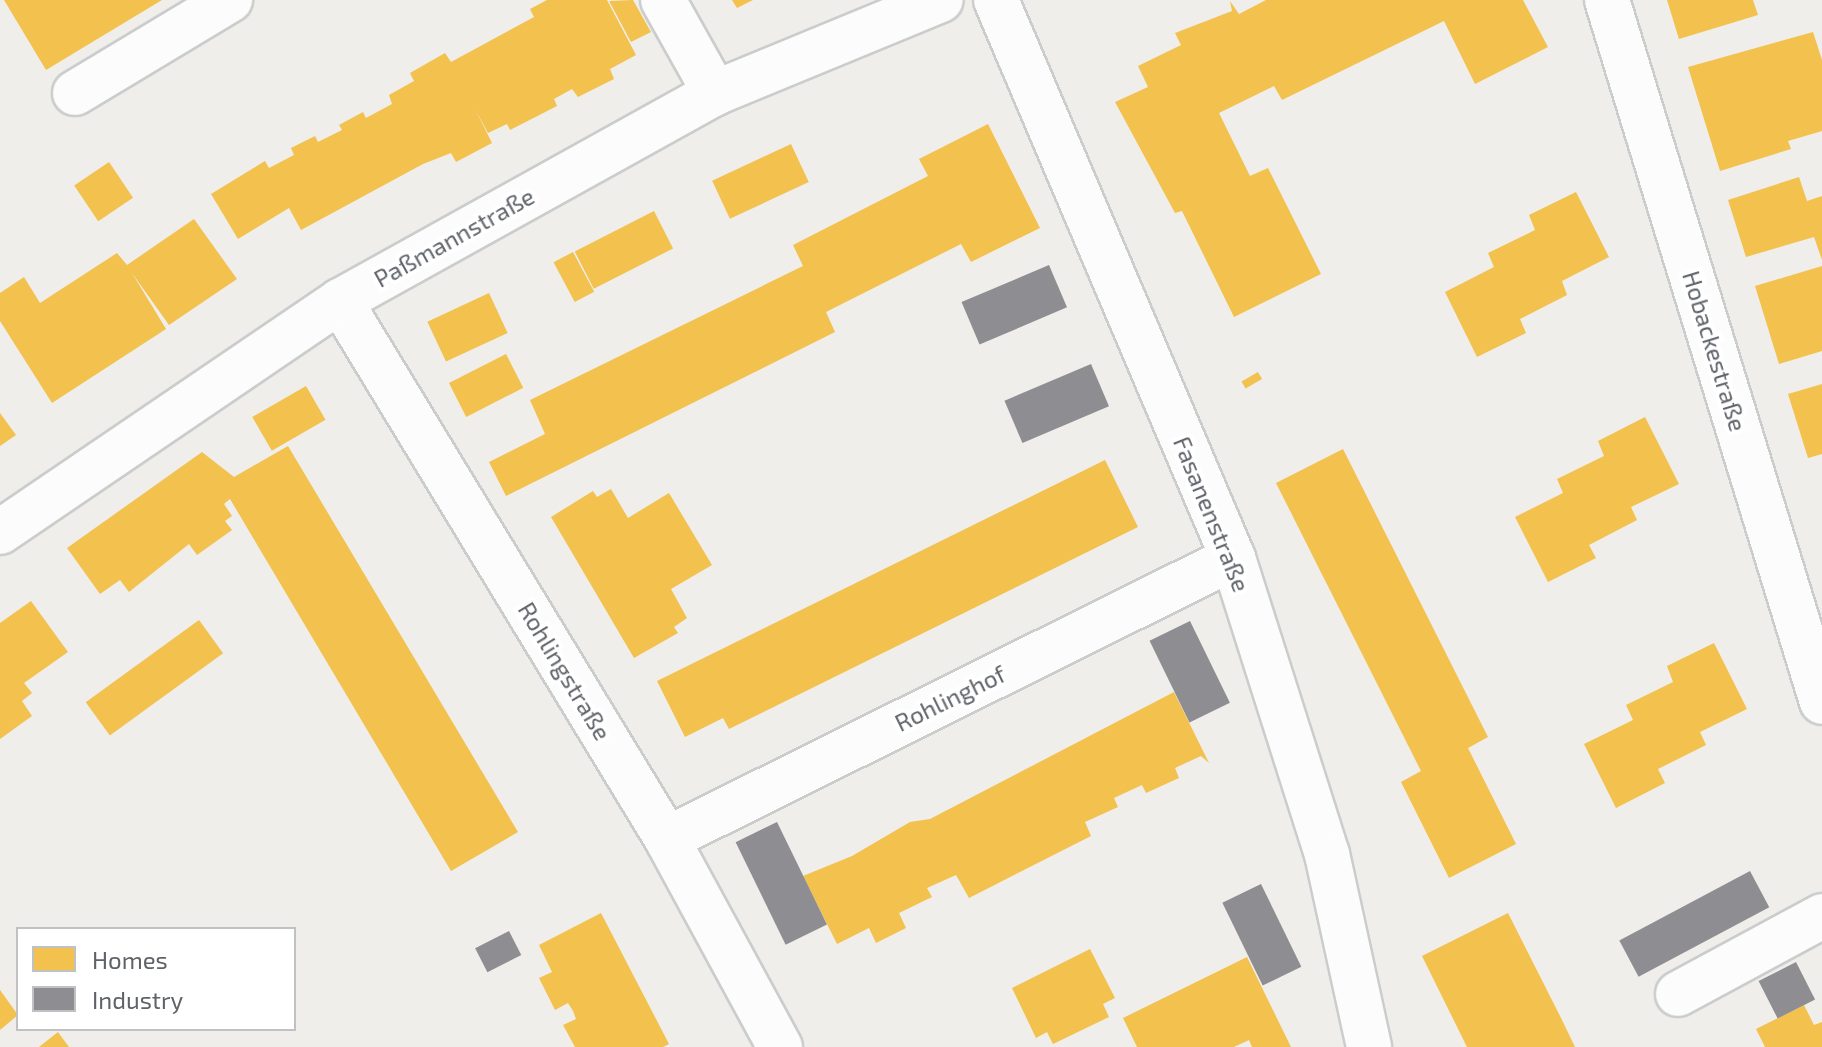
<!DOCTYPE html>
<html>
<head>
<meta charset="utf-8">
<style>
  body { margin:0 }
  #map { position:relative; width:1822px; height:1047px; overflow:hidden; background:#efeeea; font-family:"Exo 2",sans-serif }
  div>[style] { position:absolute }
  .homes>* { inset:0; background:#f2c14e; transform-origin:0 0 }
  .industry>* { inset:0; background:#8d8d92; transform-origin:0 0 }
  .roads { filter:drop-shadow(2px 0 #cbcccc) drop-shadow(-2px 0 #cbcccc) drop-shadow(0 2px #cbcccc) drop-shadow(0 -2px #cbcccc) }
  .minor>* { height:44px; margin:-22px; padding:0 22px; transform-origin:22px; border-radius:22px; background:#fdfcfc }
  span { translate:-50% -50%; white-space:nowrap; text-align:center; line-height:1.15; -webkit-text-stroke:8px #fff; paint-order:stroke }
  .street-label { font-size:24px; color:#5f6368 }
  .legend { position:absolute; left:16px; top:927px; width:280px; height:104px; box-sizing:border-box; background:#fff; border:2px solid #bfc1c3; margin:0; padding:10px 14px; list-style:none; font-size:24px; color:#5f6368 }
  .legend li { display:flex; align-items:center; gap:16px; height:40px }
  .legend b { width:40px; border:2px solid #bfc1c3 }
</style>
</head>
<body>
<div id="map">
  <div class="homes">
    <i style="clip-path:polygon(4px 0,162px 0,46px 70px)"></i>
    <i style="clip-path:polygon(547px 0,607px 0,636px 55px,610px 69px,614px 79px,578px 97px,572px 89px,554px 99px,557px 106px,510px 130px,507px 124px,488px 133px,475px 109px,492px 143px,456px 162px,451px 153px,423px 164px,301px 230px,289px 208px,238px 239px,211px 194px,265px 161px,269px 168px,294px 155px,291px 148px,315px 136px,318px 142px,342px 130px,339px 125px,363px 112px,366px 118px,392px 104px,389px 95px,414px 81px,410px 73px,445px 53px,451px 62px,534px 17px,530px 9px)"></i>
    <i style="clip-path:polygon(633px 0,651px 32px,631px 42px,609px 1px)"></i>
    <i style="clip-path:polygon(732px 0,753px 0,737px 8px)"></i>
    <i style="clip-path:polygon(1266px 0,1523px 0,1548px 47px,1475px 84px,1444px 21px,1282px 100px,1274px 86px,1219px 113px,1250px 176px,1268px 168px,1321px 274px,1234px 317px,1182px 211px,1175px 213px,1115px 102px,1148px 87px,1138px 66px,1181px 45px,1175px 33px,1232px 11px,1230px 1px,1239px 14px)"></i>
    <i style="clip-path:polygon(1667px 0,1753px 0,1758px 15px,1679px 39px)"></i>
    <i style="clip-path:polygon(1813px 32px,1822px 60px,1822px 131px,1788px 141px,1791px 149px,1720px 171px,1688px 67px)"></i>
    <i style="clip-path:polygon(988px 124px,1040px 228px,971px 262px,961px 244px,826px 312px,835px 332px,506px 496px,489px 462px,545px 434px,530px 400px,803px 266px,793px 245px,928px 176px,919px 159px)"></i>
    <i style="left:791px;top:144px;width:42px;height:87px;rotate:65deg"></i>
    <i style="left:109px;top:162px;width:43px;height:42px;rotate:56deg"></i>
    <i style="clip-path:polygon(1799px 177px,1807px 201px,1822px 196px,1822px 260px,1814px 237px,1746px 257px,1728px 200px)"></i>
    <i style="clip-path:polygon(1576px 192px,1609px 257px,1562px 281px,1567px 295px,1520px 319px,1526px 333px,1477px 357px,1445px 292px,1494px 267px,1488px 253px,1535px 230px,1529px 215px)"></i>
    <i style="left:654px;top:211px;width:42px;height:89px;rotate:63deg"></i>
    <i style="clip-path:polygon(194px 219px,237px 279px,169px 325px,132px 273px,166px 329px,52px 403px,0 321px,0 293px,24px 277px,40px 303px,117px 253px,127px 265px)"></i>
    <i style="left:573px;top:252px;width:45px;height:22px;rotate:62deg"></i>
    <i style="clip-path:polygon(1822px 266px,1822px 351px,1779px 364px,1755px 286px)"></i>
    <i style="left:489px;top:293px;width:44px;height:68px;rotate:65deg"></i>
    <i style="left:506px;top:354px;width:38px;height:64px;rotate:63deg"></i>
    <i style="left:1258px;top:372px;width:8px;height:19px;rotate:60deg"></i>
    <i style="clip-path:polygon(1822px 384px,1822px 454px,1808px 458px,1788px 394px)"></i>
    <i style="left:306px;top:386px;width:39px;height:62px;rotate:60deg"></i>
    <i style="clip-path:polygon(0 413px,16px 435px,0 446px)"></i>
    <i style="clip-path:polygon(1645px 417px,1679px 484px,1631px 507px,1637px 520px,1589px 545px,1596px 558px,1548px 582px,1515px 517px,1563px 493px,1557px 479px,1604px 456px,1598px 441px)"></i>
    <i style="clip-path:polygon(288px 446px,518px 832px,451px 871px,230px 499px,224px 504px,232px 516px,225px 521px,232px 530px,197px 555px,189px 544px,129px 592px,120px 580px,100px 594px,67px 548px,202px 452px,234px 477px)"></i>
    <i style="clip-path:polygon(1343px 449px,1488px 737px,1468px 748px,1516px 844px,1449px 878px,1401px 782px,1421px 771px,1276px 483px)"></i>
    <i style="clip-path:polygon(1105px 460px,1138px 527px,729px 729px,723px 718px,685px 737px,657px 681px)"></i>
    <i style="clip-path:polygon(611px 489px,628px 518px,669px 493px,712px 565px,671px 589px,687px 618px,674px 627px,678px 633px,634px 658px,551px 517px,593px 491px,597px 497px)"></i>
    <i style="clip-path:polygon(31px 601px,68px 652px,24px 683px,32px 693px,22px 701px,32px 716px,0 739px,0 623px)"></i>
    <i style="left:199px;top:620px;width:41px;height:140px;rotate:54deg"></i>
    <i style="clip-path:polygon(1714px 643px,1747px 709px,1700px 732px,1706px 745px,1658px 769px,1665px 783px,1616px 808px,1584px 744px,1633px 720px,1626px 705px,1673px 682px,1667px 666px)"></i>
    <i style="clip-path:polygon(1174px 692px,1209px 763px,1201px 756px,1175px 768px,1179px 778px,1146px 793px,1142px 785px,1114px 798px,1118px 807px,1085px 822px,1091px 836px,969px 898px,956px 875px,927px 888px,932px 897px,899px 913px,906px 928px,876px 943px,869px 928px,837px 944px,803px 876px,852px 856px,910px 822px,930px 819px)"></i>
    <i style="clip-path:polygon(601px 913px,669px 1044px,663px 1047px,575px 1047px,563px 1025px,576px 1019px,573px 1011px,568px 1003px,555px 1010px,539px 978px,552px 972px,539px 945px)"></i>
    <i style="clip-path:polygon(1508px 913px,1561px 1018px,1575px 1047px,1467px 1047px,1422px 956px)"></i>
    <i style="clip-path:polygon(1090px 949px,1115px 998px,1103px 1004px,1109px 1017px,1053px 1044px,1047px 1032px,1036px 1038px,1012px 988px)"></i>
    <i style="clip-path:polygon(1247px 957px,1291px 1047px,1252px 1047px,1249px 1040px,1234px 1047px,1137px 1047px,1123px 1018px)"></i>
    <i style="clip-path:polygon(0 990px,18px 1015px,0 1030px)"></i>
    <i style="clip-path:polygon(1804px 1005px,1814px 1025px,1822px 1022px,1822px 1047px,1765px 1047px,1756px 1029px)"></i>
    <i style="clip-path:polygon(58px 1032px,69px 1047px,39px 1047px)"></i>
  </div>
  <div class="industry">
    <i style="left:1049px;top:265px;width:46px;height:95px;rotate:67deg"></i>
    <i style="left:1091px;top:364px;width:46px;height:94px;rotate:67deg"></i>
    <i style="left:1190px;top:621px;width:91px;height:45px;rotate:64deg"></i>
    <i style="left:777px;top:822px;width:114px;height:46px;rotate:64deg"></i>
    <i style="left:1750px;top:871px;width:41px;height:148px;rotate:62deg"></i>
    <i style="left:1261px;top:884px;width:92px;height:43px;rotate:64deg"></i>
    <i style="left:509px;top:931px;width:27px;height:38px;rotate:63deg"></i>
    <i style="left:1796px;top:962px;width:42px;height:42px;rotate:63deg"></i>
  </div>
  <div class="roads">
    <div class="minor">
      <i style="left:663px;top:0;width:107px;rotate:60.8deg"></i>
      <i style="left:996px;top:0;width:606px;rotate:66.99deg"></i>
      <i style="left:1233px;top:558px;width:311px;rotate:72.4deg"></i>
      <i style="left:1327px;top:854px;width:198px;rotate:77.7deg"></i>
      <i style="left:1607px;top:0;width:734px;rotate:72.97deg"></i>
      <i style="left:75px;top:93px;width:181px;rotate:-31deg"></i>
      <i style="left:340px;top:301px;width:630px;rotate:58.71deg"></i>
      <i style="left:667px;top:839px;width:237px;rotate:61.5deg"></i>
      <i style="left:0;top:532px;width:411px;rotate:-34.2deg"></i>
      <i style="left:340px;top:301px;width:429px;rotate:-29deg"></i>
      <i style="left:715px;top:93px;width:244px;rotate:-22.4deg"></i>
      <i style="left:667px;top:839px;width:632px;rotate:-26.4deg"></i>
      <i style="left:1678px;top:994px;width:164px;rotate:-28.4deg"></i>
    </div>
  </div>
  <div class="street-label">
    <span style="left:454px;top:237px;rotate:-29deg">Paßmannstraße</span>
    <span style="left:1715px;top:351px;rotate:73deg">Hobackestraße</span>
    <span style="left:1212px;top:514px;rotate:68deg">Fasanenstraße</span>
    <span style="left:565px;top:671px;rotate:59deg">Rohlingstraße</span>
    <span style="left:950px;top:698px;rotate:-26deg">Rohlinghof</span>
  </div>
  <ul class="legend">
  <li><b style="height:22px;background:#f2c14e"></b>Homes</li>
  <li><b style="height:22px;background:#8d8d92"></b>Industry</li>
  </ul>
</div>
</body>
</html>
